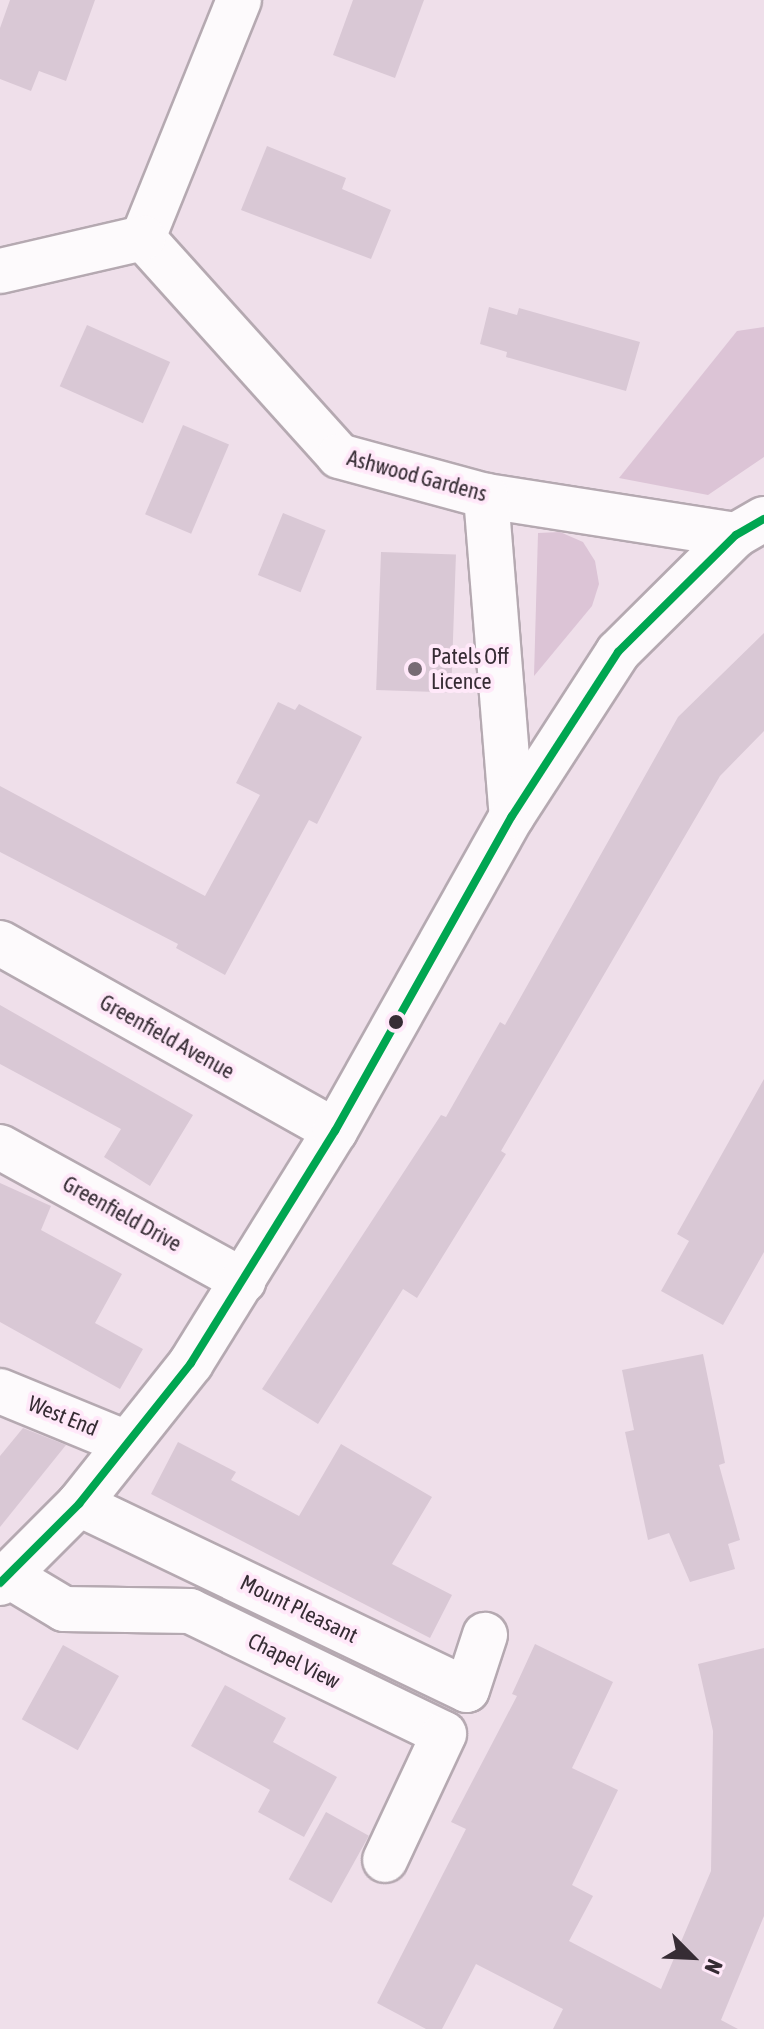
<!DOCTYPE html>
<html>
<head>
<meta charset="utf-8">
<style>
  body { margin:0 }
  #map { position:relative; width:764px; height:2029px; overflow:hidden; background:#efdfea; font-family:"Asap Condensed",sans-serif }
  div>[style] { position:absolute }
  .green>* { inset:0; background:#dcc4d6 }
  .building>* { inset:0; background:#d9c8d5; transform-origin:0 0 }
  .roads { filter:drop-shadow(2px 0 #b5a9b1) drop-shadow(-2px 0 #b5a9b1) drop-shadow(0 2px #b5a9b1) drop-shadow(0 -2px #b5a9b1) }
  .street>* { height:44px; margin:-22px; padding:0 22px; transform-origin:22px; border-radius:22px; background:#fdfafc }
  .secondary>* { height:44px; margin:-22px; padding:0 22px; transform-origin:22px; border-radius:22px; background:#fdfafc }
  .bus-1>* { height:8px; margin:-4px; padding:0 4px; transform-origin:4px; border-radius:4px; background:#00a651 }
  .dots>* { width:22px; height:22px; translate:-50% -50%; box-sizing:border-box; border:4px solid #ffe8f9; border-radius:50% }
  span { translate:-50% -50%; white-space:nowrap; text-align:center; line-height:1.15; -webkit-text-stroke:8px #ffe8f9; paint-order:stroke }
  .street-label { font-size:22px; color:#362c34 }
  .poi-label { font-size:22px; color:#362c34 }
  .left { translate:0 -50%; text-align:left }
  .north { position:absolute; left:652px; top:1917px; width:80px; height:80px; -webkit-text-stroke:6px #ffe8f9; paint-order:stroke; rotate:114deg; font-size:22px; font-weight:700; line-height:32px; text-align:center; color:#362c34 }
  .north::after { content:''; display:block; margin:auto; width:28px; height:36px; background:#362c34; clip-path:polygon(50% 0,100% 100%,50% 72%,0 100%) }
</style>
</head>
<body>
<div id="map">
  <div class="green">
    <i style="clip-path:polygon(764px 327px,764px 457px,708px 495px,619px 478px,737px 331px)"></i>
    <i style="clip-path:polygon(560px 532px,583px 542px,595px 561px,599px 584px,592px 606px,534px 676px,538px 533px)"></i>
  </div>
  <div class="building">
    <i style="clip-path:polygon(10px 0,95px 0,66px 81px,39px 71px,31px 91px,0 79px,0 28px)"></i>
    <i style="clip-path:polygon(353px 0,424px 0,395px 78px,333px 55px)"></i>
    <i style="clip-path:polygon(267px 146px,346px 178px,342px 189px,391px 210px,371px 259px,241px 210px)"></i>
    <i style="clip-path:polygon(489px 307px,517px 315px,519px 308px,640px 342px,626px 391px,506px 357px,507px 352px,480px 344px)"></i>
    <i style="left:87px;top:325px;width:91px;height:67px;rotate:24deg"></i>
    <i style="left:183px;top:425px;width:50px;height:97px;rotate:23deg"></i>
    <i style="left:283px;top:513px;width:46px;height:67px;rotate:22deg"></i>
    <i style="left:381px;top:552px;width:75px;height:138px;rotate:2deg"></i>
    <i style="clip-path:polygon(764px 633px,764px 731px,720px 776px,501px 1151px,506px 1154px,417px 1298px,403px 1289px,318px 1424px,262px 1389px,441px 1115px,446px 1117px,500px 1022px,505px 1025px,678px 717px)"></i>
    <i style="clip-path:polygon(278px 702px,295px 710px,299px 704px,362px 737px,317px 824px,309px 820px,225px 975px,176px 948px,178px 944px,0 852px,0 786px,205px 896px,260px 795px,236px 783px)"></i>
    <i style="clip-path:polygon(0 1005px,193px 1115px,150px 1186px,104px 1157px,121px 1129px,0 1064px)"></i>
    <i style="clip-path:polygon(764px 1079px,764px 1252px,723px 1325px,661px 1291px,689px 1241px,677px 1234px)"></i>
    <i style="clip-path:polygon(0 1183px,51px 1206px,41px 1230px,122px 1274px,95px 1323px,143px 1349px,120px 1389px,0 1322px)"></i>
    <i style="clip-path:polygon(703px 1354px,725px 1463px,719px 1465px,740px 1540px,728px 1544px,735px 1569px,690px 1582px,669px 1533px,648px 1540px,625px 1432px,634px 1430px,622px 1370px)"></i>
    <i style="clip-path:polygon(23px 1428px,66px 1445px,0 1527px,0 1456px)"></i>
    <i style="clip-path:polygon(178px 1442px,236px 1472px,231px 1480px,299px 1516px,341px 1444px,432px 1497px,392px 1564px,452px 1595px,430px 1638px,151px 1494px)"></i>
    <i style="clip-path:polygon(535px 1644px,613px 1682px,572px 1768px,618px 1790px,572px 1885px,593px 1896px,569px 1941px,661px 1989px,711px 1871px,713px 1731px,698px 1664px,764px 1648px,764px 1916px,721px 2020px,738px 2029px,553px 2029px,563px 2009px,476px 1964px,442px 2029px,426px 2029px,377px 2003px,466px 1829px,451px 1822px,517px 1696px,512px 1694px)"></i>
    <i style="left:63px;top:1645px;width:64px;height:85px;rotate:29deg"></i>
    <i style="clip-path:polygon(225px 1685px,286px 1718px,273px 1742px,337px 1777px,304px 1837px,258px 1812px,270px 1790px,191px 1746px)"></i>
    <i style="left:326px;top:1812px;width:49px;height:77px;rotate:29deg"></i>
  </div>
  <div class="roads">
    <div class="street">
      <i style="left:239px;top:0;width:257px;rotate:112deg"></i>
      <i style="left:143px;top:238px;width:293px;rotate:48deg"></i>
      <i style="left:339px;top:456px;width:152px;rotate:15.2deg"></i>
      <i style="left:486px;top:496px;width:253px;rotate:8.9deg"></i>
      <i style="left:0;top:271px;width:147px;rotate:-13deg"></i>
      <i style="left:486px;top:496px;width:321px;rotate:85.4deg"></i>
      <i style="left:0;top:943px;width:384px;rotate:29.3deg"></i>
      <i style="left:0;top:1147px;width:278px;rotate:28.8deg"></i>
      <i style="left:0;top:1391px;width:136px;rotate:22.4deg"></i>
      <i style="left:79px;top:1504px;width:430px;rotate:25.6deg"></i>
      <i style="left:467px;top:1690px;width:58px;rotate:-71.9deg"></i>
      <i style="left:9px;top:1576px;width:64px;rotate:31deg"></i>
      <i style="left:64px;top:1609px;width:126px;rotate:0.9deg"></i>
      <i style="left:190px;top:1611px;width:282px;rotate:25.8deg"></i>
      <i style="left:444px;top:1734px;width:139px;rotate:115.1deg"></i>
    </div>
    <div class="secondary">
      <i style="left:0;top:1583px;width:112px;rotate:-45deg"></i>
      <i style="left:79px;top:1504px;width:180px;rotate:-51.5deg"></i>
      <i style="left:191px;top:1363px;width:273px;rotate:-58.2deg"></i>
      <i style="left:335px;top:1131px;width:361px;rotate:-60.7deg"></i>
      <i style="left:512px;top:816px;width:195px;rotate:-57.1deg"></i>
      <i style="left:618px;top:652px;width:166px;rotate:-44.8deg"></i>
      <i style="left:736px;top:535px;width:32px;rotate:-30deg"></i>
    </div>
  </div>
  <div class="bus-1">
    <i style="left:0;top:1583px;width:112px;rotate:-45deg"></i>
    <i style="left:79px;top:1504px;width:180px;rotate:-51.5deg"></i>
    <i style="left:191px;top:1363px;width:273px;rotate:-58.2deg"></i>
    <i style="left:335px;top:1131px;width:361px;rotate:-60.7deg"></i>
    <i style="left:512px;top:816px;width:195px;rotate:-57.1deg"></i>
    <i style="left:618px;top:652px;width:166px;rotate:-44.8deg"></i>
    <i style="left:736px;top:535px;width:32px;rotate:-30deg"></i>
  </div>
  <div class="dots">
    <i style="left:415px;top:669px;background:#776b74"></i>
    <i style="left:396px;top:1022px;background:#362c34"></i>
  </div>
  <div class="street-label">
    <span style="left:417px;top:476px;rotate:15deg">Ashwood Gardens</span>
    <span style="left:167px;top:1037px;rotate:29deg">Greenfield Avenue</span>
    <span style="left:122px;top:1214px;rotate:29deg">Greenfield Drive</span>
    <span style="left:63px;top:1416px;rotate:22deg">West End</span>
    <span style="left:299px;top:1609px;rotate:26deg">Mount Pleasant</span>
    <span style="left:294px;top:1661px;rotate:26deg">Chapel View</span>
  </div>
  <div class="poi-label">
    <span class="left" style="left:431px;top:669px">Patels Off<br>Licence</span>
  </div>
  <div class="north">N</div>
</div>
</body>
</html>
